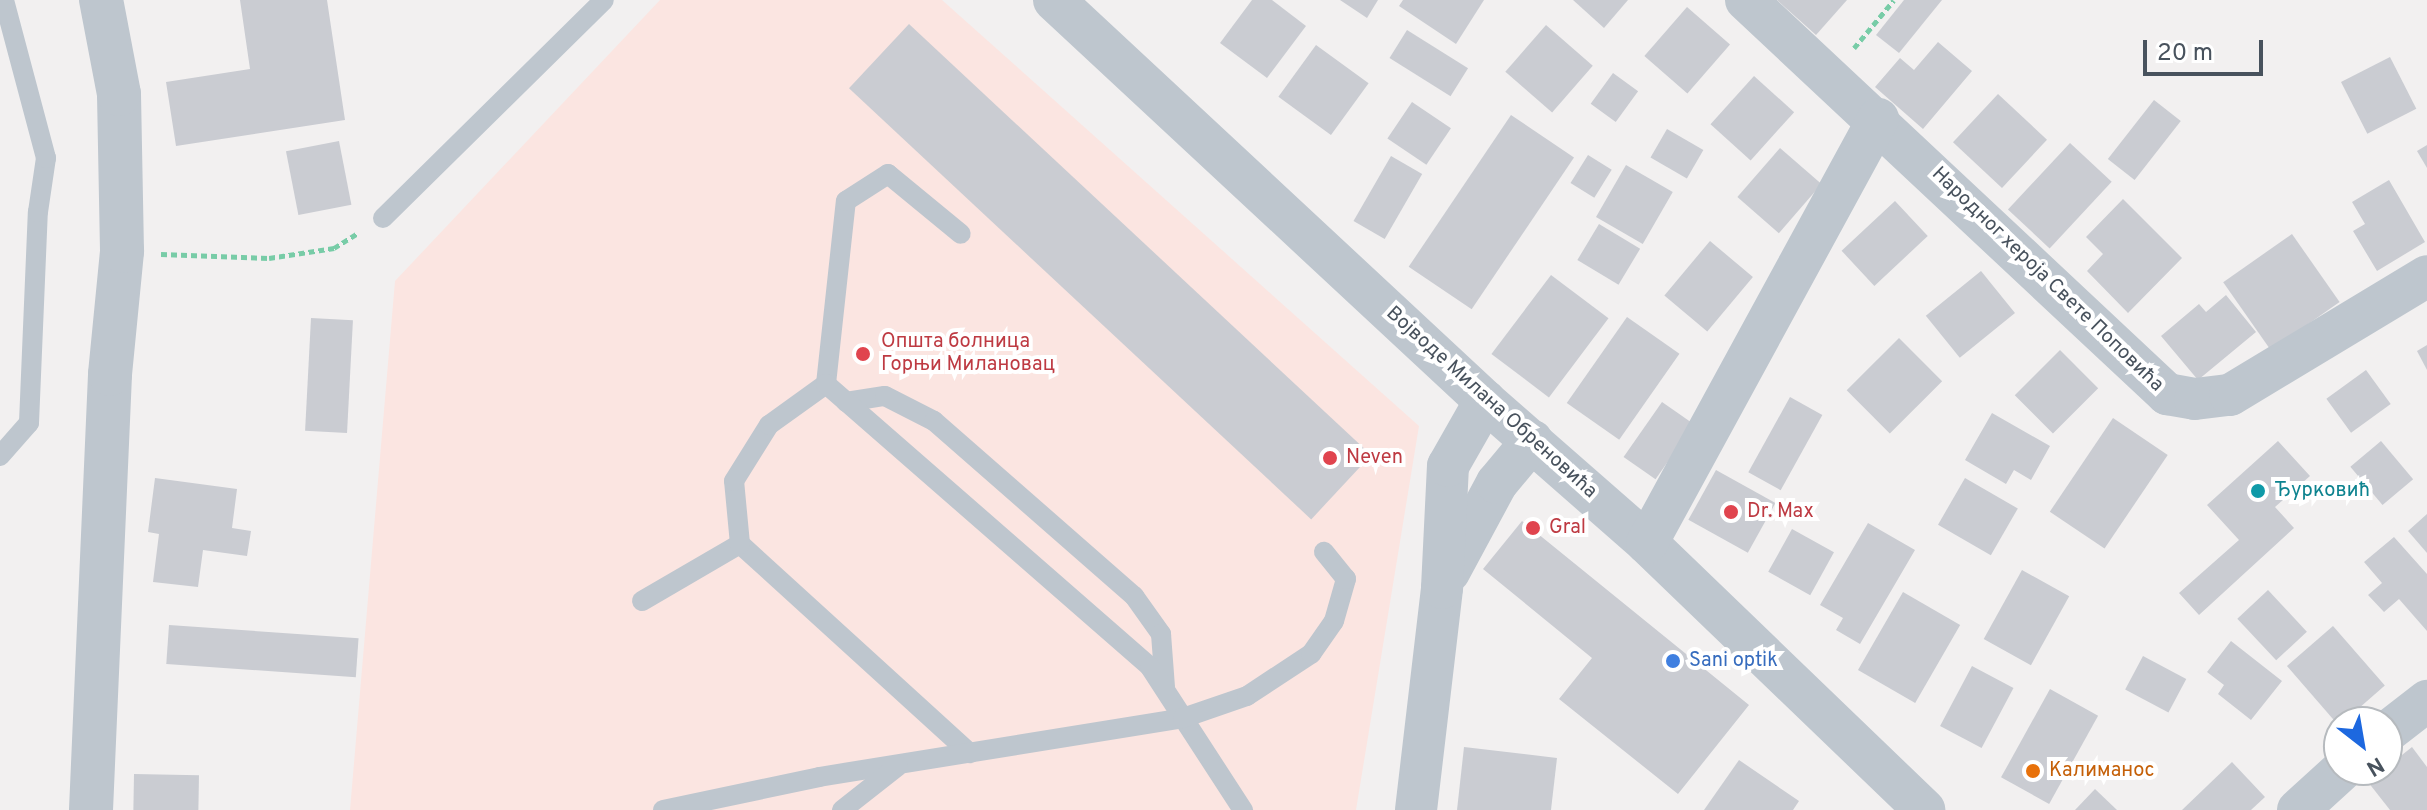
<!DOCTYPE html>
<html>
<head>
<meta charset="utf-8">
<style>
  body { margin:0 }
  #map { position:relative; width:2427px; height:810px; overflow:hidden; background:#f2f0f0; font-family:Overpass,sans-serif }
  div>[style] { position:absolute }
  .medical>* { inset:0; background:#fbe5e1 }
  .building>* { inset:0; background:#caccd2; transform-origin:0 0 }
  .path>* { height:5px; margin-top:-2.5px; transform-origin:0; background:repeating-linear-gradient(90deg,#78cca7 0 6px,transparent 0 10px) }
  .service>* { height:20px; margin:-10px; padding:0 10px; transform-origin:10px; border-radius:10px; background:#bec6ce }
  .minor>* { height:42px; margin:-21px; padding:0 21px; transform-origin:21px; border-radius:21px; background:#bec6ce }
  .tertiary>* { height:44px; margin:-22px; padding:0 22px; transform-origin:22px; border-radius:22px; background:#bec6ce }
  .dots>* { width:22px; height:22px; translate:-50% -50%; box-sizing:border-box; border:4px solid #fff; border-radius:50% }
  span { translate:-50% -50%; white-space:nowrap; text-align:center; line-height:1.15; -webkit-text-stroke:8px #fff; paint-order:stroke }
  .street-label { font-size:20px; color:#48525d }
  .health-label { font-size:20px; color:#be3a42 }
  .left { translate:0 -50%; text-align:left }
  .culture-label { font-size:20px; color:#0d838f }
  .shop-label { font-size:20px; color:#366cbe }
  .food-label { font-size:20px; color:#c56008 }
  .north { position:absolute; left:2323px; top:706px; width:80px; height:80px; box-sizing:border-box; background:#fff; border:2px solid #b6babe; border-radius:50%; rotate:149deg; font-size:22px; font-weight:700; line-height:32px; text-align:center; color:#48525d }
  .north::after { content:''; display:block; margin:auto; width:28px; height:36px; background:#1d68df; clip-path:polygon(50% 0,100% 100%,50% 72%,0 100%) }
  .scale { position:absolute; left:2143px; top:40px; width:120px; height:36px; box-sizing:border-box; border:4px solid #48525d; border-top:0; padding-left:10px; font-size:24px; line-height:28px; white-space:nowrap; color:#48525d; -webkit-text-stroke:6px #fff; paint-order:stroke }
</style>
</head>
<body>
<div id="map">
  <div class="medical">
    <i style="clip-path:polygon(660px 0,942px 0,1419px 426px,1356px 810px,350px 810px,395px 281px)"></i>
  </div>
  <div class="building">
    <i style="clip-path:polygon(240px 0,327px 0,345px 120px,176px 146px,166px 82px,250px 69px)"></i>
    <i style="clip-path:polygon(1252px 0,1272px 0,1306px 26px,1267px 78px,1220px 43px)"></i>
    <i style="clip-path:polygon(1340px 0,1378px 0,1367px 18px)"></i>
    <i style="clip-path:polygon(1403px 0,1484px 0,1456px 44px,1399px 6px)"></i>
    <i style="clip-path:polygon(1573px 0,1628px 0,1604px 28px)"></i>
    <i style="clip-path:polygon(1777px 0,1847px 0,1816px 35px)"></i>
    <i style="clip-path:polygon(1904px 0,1942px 0,1899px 53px,1876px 35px)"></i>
    <i style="left:1687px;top:7px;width:57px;height:65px;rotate:41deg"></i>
    <i style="left:909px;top:24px;width:632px;height:88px;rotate:43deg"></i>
    <i style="left:1546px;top:25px;width:62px;height:62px;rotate:41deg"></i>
    <i style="left:1407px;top:30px;width:72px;height:33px;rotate:32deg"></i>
    <i style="clip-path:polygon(1938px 42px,1972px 71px,1923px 129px,1875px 87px,1900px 58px,1914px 70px)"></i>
    <i style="left:1316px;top:45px;width:65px;height:64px;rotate:36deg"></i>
    <i style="left:2390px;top:57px;width:58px;height:55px;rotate:63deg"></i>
    <i style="left:1613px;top:73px;width:31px;height:38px;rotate:36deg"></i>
    <i style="left:1754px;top:76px;width:54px;height:65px;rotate:42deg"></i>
    <i style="left:1998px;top:94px;width:67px;height:66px;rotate:43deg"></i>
    <i style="left:2154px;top:100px;width:34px;height:75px;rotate:38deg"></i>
    <i style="left:1412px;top:102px;width:47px;height:44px;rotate:34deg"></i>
    <i style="left:1511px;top:115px;width:76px;height:183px;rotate:34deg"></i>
    <i style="left:1667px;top:129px;width:42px;height:33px;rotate:30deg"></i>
    <i style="left:339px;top:141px;width:65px;height:54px;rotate:79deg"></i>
    <i style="left:2070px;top:143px;width:57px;height:91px;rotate:43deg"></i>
    <i style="clip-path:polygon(2427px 145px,2427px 168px,2417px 151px)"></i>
    <i style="left:1780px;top:148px;width:55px;height:65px;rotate:41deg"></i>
    <i style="left:1588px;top:155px;width:28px;height:33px;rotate:32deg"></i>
    <i style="left:1391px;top:156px;width:36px;height:75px;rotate:30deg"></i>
    <i style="left:1626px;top:165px;width:54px;height:60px;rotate:30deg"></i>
    <i style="clip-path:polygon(2389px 180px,2425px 242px,2377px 271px,2353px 231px,2365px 224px,2352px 202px)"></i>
    <i style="clip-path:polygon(2123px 199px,2182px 258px,2128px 313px,2087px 271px,2103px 254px,2086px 237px)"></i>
    <i style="left:1895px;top:201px;width:48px;height:73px;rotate:47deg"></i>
    <i style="left:1599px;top:224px;width:48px;height:42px;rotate:31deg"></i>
    <i style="left:2292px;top:234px;width:83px;height:84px;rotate:55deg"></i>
    <i style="left:1710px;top:241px;width:56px;height:71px;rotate:40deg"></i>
    <i style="left:1981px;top:271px;width:54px;height:71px;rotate:51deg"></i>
    <i style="left:1551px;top:275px;width:72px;height:99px;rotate:37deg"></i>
    <i style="clip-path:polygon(2226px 295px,2256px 332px,2198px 380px,2161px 336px,2199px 304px,2206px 312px)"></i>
    <i style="left:1627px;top:317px;width:64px;height:105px;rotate:35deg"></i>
    <i style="left:311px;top:318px;width:42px;height:113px;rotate:3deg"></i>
    <i style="left:1899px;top:338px;width:61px;height:74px;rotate:45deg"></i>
    <i style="clip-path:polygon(2427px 345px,2427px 370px,2417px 351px)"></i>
    <i style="left:2060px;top:350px;width:54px;height:64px;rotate:45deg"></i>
    <i style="left:2366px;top:370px;width:42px;height:49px;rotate:54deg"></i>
    <i style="left:1790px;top:397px;width:37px;height:86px;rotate:29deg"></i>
    <i style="left:1662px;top:402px;width:39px;height:67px;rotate:35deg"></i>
    <i style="clip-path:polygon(1992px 413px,2050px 446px,2031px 480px,2014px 470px,2006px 484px,1965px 460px)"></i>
    <i style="left:2113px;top:418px;width:66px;height:113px;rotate:34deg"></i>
    <i style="clip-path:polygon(2278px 441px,2310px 476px,2275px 507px,2294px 528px,2199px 615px,2179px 593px,2239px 540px,2207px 505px)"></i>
    <i style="left:2381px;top:441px;width:50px;height:40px;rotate:50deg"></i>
    <i style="left:1716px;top:470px;width:68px;height:57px;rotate:29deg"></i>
    <i style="clip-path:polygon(155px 478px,237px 489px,232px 528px,251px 531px,247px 556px,203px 550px,198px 587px,153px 582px,159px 534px,148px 532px)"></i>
    <i style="left:1965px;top:478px;width:61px;height:54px;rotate:30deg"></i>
    <i style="clip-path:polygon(2427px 514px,2427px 553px,2408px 531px)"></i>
    <i style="clip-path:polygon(1522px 521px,1749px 705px,1678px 794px,1559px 699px,1592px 658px,1483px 569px)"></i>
    <i style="clip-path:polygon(1868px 523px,1915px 550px,1860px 644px,1836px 630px,1843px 618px,1820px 605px)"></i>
    <i style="left:1792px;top:529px;width:48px;height:49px;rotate:29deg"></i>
    <i style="clip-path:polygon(2394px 537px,2427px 574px,2427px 631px,2399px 599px,2384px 612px,2368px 595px,2382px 583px,2364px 562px)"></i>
    <i style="left:2022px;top:570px;width:54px;height:79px;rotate:29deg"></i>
    <i style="left:2268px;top:590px;width:57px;height:42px;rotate:47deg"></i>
    <i style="left:1903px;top:592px;width:66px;height:90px;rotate:30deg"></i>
    <i style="left:169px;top:625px;width:190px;height:39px;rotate:4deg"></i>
    <i style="left:2333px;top:626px;width:79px;height:61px;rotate:49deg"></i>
    <i style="clip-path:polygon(2231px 641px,2282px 681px,2251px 720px,2218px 694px,2224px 685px,2207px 672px)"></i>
    <i style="left:2143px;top:656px;width:49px;height:38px;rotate:28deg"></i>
    <i style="left:1972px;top:666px;width:47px;height:68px;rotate:28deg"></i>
    <i style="left:2050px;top:689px;width:55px;height:101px;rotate:29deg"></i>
    <i style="clip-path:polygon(1464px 747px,1557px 758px,1551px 810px,1457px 810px)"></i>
    <i style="clip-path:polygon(2412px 747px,2427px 767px,2427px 810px,2390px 810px,2368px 782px)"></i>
    <i style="clip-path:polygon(1739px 760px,1799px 801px,1793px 810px,1704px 810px)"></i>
    <i style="clip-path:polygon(2232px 762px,2265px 797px,2251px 810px,2182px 810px)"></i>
    <i style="left:134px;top:774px;width:65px;height:36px;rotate:1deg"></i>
    <i style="clip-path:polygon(2095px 789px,2117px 810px,2075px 810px)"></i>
  </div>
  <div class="path">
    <i style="left:1854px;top:48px;width:62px;rotate:-50.2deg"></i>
    <i style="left:161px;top:254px;width:108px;rotate:2.1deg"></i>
    <i style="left:269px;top:258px;width:66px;rotate:-8.7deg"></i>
    <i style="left:334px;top:248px;width:28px;rotate:-32deg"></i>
  </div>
  <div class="service">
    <i style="left:383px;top:218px;width:310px;rotate:-44.6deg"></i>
    <i style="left:826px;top:384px;width:184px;rotate:-83.8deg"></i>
    <i style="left:846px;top:201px;width:50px;rotate:-32.7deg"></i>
    <i style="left:888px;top:174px;width:94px;rotate:39.4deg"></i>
    <i style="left:846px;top:402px;width:39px;rotate:-9deg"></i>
    <i style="left:885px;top:396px;width:55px;rotate:27deg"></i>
    <i style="left:934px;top:421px;width:266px;rotate:41.2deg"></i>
    <i style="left:1134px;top:596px;width:47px;rotate:54.6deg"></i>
    <i style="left:1161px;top:634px;width:53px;rotate:85.7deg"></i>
    <i style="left:0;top:456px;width:44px;rotate:-48.7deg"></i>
    <i style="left:29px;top:423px;width:211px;rotate:-87.6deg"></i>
    <i style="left:38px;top:212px;width:55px;rotate:-81.6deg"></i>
    <i style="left:46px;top:158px;width:163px;rotate:-104.9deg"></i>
    <i style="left:740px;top:544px;width:311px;rotate:42.3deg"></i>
    <i style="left:642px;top:601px;width:113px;rotate:-30.2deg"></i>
    <i style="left:740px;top:544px;width:63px;rotate:-95.4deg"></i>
    <i style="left:734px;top:481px;width:66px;rotate:-58deg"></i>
    <i style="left:769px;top:425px;width:70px;rotate:-35.7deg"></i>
    <i style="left:826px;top:384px;width:430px;rotate:41.1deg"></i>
    <i style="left:1150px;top:667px;width:171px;rotate:57deg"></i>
    <i style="left:663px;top:810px;width:159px;rotate:-11.9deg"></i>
    <i style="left:819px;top:777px;width:369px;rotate:-9.2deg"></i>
    <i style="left:1183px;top:718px;width:68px;rotate:-19deg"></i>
    <i style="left:1247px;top:696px;width:77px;rotate:-33.3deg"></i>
    <i style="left:1311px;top:654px;width:40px;rotate:-55.1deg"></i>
    <i style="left:1334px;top:621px;width:44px;rotate:-74.1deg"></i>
    <i style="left:1346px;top:579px;width:35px;rotate:-129deg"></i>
    <i style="left:842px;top:810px;width:71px;rotate:-38.2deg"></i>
  </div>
  <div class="minor">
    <i style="left:1054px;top:0;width:589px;rotate:42.93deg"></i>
    <i style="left:1485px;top:401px;width:215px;rotate:41.2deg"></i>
    <i style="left:1647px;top:543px;width:385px;rotate:43.9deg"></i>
    <i style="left:1746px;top:0;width:577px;rotate:43.1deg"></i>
    <i style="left:2167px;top:394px;width:28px;rotate:10deg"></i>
    <i style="left:2195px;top:399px;width:35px;rotate:-7deg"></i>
    <i style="left:2230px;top:395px;width:230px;rotate:-31.1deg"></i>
    <i style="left:1647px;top:543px;width:483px;rotate:-61.4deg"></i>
    <i style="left:1449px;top:572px;width:101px;rotate:-61.7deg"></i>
    <i style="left:1497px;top:483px;width:55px;rotate:-50.2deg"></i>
    <i style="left:2387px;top:732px;width:51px;rotate:-37.8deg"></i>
    <i style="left:1416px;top:810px;width:224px;rotate:-83.3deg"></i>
    <i style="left:1442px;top:588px;width:122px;rotate:-87.2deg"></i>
    <i style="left:1448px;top:466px;width:75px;rotate:-60.4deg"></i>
    <i style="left:2298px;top:810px;width:59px;rotate:-42.3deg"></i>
  </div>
  <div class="tertiary">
    <i style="left:91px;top:810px;width:436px;rotate:-87.5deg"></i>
    <i style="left:110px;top:374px;width:124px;rotate:-84.4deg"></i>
    <i style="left:122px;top:251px;width:157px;rotate:-91.1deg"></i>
    <i style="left:119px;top:94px;width:96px;rotate:-100.8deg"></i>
  </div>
  <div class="dots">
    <i style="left:863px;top:354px;background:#e0444e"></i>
    <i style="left:1330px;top:458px;background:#e0444e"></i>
    <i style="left:2258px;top:491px;background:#0f9aa8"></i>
    <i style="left:1731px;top:512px;background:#e0444e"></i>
    <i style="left:1533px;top:528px;background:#e0444e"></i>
    <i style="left:1673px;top:661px;background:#3f7fe0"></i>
    <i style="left:2033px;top:771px;background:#e8710a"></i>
  </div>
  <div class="street-label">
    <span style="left:2047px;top:280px;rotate:44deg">Народног хероја Свете Поповића</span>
    <span style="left:1491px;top:403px;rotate:42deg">Војводе Милана Обреновића</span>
  </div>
  <div class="health-label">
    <span class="left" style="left:881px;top:354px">Општа болница<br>Горњи Милановац</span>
    <span class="left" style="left:1346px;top:458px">Neven</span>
    <span class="left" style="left:1747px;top:512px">Dr. Max</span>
    <span class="left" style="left:1549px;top:528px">Gral</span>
  </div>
  <div class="culture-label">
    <span class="left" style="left:2274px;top:491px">Ђурковић</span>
  </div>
  <div class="shop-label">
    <span class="left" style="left:1689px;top:661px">Sani optik</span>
  </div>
  <div class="food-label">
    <span class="left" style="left:2049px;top:771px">Калиманос</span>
  </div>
  <div class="north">N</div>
  <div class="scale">20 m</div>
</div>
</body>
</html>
